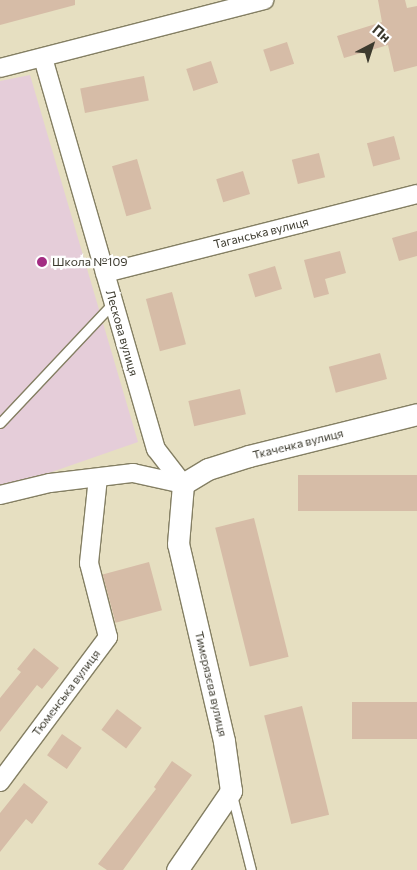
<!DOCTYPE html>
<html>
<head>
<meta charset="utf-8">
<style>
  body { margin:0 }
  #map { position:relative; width:417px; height:870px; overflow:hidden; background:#e6dfc1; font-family:Commissioner,sans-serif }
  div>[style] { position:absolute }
  .education>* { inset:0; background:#e5cdd9 }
  .building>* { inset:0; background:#d6bca7; transform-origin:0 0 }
  .roads { filter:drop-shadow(1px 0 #847f63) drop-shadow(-1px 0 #847f63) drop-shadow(0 1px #847f63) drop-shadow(0 -1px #847f63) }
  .service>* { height:9px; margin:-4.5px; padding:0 4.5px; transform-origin:4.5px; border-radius:4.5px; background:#fff }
  .minor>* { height:18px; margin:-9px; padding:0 9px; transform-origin:9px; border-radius:9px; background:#fff }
  .tertiary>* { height:21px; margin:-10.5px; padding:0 10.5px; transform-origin:10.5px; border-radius:10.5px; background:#fff }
  .dots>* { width:14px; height:14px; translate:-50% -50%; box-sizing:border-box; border:2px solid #fff; border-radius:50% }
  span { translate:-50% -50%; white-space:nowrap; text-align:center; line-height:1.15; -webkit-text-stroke:4.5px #fff; paint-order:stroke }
  .street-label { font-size:12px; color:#3c3a2e }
  .poi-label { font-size:12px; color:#3c3a2e }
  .left { translate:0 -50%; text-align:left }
  .north { position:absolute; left:347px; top:20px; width:50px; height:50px; -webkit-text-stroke:4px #fff; paint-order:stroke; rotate:40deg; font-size:14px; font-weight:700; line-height:20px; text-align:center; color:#3c3a2e }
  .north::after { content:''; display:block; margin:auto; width:18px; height:22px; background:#3c3a2e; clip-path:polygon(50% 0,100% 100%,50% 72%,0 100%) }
</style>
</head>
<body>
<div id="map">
  <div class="education">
    <i style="clip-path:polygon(30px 75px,138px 442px,0 490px,0 81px)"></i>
  </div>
  <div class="building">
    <i style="clip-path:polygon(0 0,75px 0,75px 5px,0 25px)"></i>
    <i style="clip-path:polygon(378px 0,405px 0,407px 8px,417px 6px,417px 66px,394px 72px,388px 45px,344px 58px,337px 36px,382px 22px)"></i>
    <i style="left:287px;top:42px;width:23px;height:25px;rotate:72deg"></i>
    <i style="left:211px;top:61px;width:23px;height:26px;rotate:72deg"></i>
    <i style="left:144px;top:76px;width:25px;height:65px;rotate:79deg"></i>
    <i style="left:394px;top:136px;width:24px;height:28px;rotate:75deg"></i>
    <i style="left:319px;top:153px;width:25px;height:28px;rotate:76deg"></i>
    <i style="left:137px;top:159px;width:52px;height:26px;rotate:74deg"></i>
    <i style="left:243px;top:171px;width:24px;height:28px;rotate:73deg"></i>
    <i style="clip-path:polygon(417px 231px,417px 256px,399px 261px,392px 238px)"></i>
    <i style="clip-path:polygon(340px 251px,346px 273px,325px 279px,329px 294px,314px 298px,304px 260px)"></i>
    <i style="left:275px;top:266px;width:24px;height:28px;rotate:73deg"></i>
    <i style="left:172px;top:292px;width:54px;height:27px;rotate:75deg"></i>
    <i style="left:380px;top:353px;width:27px;height:53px;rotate:75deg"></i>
    <i style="left:240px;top:389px;width:26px;height:53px;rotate:77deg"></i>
    <i style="left:417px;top:475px;width:36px;height:119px;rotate:90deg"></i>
    <i style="left:254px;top:518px;width:143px;height:40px;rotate:76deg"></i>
    <i style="left:149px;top:562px;width:50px;height:48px;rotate:75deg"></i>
    <i style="clip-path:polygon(34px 648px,59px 668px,42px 689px,37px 685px,0 732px,0 698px,21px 672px,17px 669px)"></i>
    <i style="left:417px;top:702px;width:37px;height:65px;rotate:90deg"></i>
    <i style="left:302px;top:706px;width:112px;height:39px;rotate:76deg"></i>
    <i style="left:117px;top:709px;width:31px;height:26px;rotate:37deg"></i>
    <i style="left:62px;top:734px;width:24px;height:26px;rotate:35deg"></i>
    <i style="clip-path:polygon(172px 761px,192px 775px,123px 870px,107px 870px,98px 864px,156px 789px,154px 787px)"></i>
    <i style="clip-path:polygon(24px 783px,48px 802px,32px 824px,26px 819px,0 852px,0 813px)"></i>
  </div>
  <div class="roads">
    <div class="service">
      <i style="left:0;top:423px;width:166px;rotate:-46.7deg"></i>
      <i style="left:232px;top:795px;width:77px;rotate:75.8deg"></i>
    </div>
    <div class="minor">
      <i style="left:43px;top:58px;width:407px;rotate:73.9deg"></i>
      <i style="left:156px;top:449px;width:44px;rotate:52.4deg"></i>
      <i style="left:0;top:68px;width:273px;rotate:-14.4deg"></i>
      <i style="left:105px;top:273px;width:322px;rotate:-14.2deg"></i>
      <i style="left:0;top:495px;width:51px;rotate:-13.5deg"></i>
      <i style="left:50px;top:483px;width:84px;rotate:-6.9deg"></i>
      <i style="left:133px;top:473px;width:51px;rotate:12.4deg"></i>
      <i style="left:0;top:782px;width:181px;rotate:-53.3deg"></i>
      <i style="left:108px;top:637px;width:76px;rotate:-104.4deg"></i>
      <i style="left:89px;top:563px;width:85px;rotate:-84deg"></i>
    </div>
    <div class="tertiary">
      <i style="left:177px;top:870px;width:96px;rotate:-55.6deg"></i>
      <i style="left:231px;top:791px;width:50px;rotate:-98deg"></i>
      <i style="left:224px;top:741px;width:202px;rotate:-103.1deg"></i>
      <i style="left:178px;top:544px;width:60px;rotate:-85.2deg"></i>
      <i style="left:183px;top:484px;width:29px;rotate:-31deg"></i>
      <i style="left:208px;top:469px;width:43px;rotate:-17.6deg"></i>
      <i style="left:249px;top:456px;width:173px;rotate:-14deg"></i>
    </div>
  </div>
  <div class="dots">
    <i style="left:42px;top:262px;background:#a32c83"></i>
  </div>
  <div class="street-label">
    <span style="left:261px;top:233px;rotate:-14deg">Таганська вулиця</span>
    <span style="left:122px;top:333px;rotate:74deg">Лескова вулиця</span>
    <span style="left:298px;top:444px;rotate:-14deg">Ткаченка вулиця</span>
    <span style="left:211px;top:684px;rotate:77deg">Тимерязєва вулиця</span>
    <span style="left:66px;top:693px;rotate:-53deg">Тюменська вулиця</span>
  </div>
  <div class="poi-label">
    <span class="left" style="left:52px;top:262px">Школа №109</span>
  </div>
  <div class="north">Пн</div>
</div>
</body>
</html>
